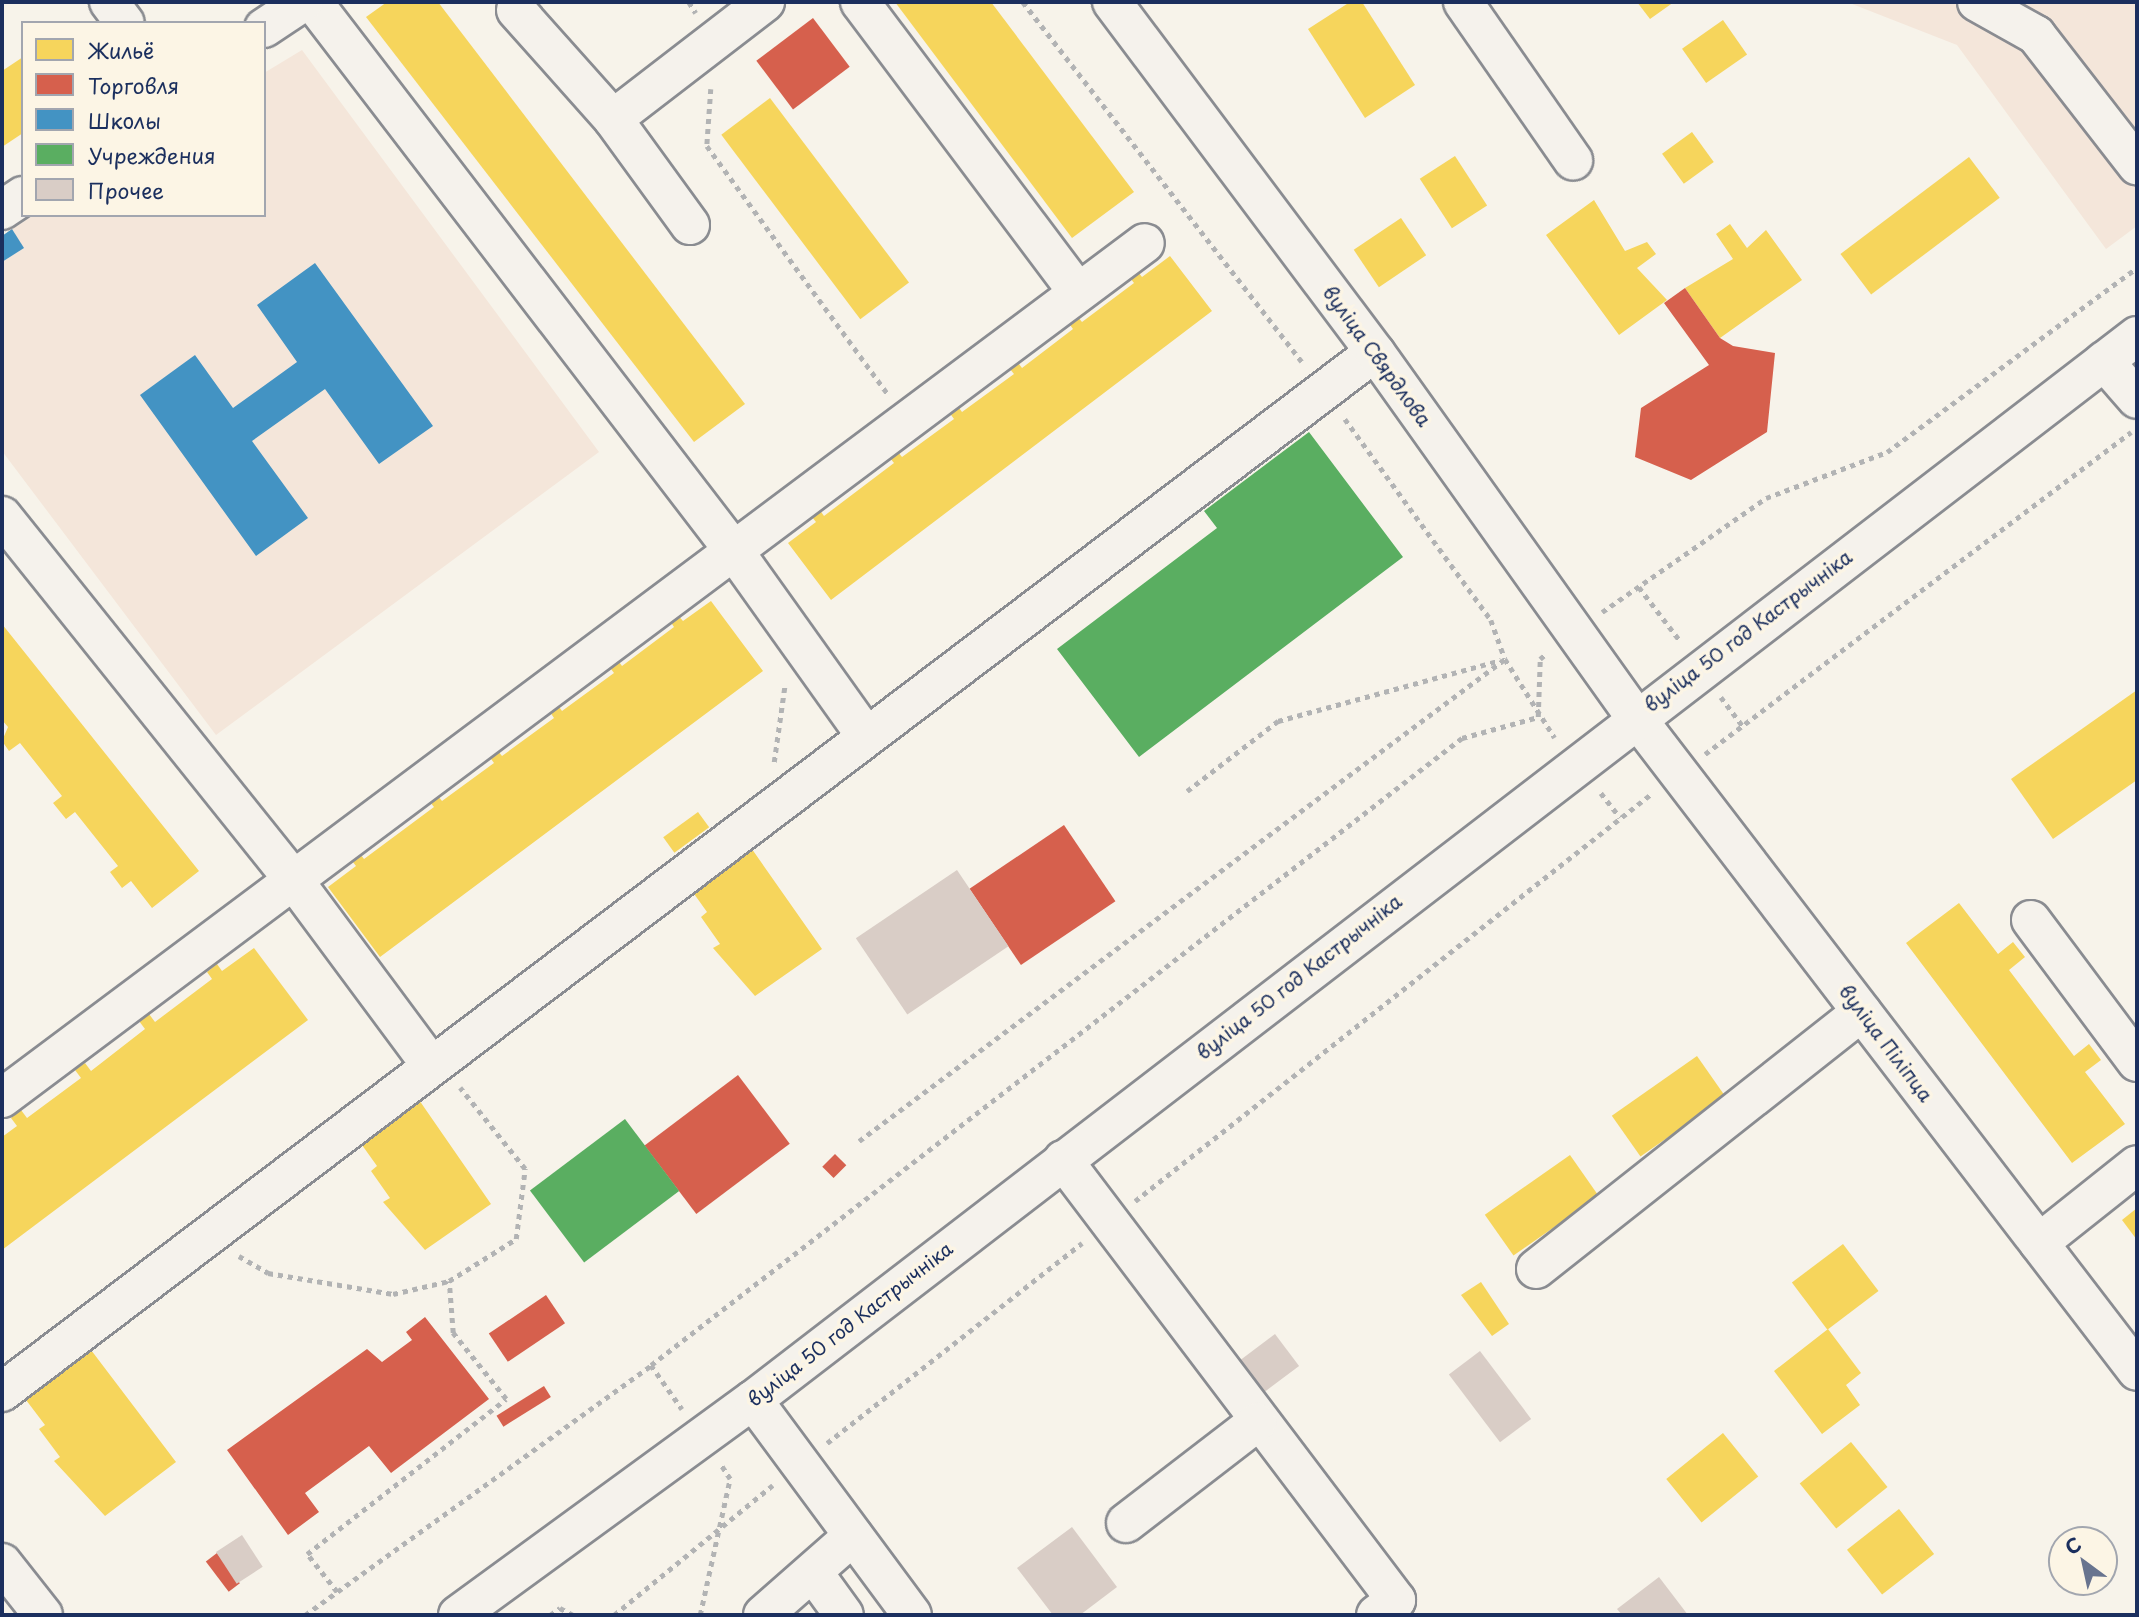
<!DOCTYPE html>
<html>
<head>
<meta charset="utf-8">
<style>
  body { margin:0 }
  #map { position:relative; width:2139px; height:1617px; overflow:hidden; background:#f7f3ea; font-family:"Playpen Sans",sans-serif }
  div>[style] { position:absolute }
  .built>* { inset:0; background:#f4e6da }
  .homes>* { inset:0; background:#f6d55c; transform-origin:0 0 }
  .shops>* { inset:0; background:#d6604d; transform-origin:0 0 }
  .schools>* { inset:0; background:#4393c3 }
  .public>* { inset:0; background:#5aae61; transform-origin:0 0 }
  .building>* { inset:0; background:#d9cdc6; transform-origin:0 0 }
  .path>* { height:4.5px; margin-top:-2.25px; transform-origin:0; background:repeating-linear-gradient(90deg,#b2b3b4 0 5px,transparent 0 10px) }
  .roads { filter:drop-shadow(2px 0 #8a8c91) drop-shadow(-2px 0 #8a8c91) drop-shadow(0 2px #8a8c91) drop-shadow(0 -2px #8a8c91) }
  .minor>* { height:38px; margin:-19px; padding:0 19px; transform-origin:19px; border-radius:19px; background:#f5f2ec }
  .major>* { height:38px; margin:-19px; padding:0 19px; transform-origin:19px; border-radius:19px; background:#f5f2ec }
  span { translate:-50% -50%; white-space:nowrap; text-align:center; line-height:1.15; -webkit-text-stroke:7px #fcf5e5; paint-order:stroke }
  .street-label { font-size:19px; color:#1b2f5e }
  .frame { position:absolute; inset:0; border:4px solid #1b2f5e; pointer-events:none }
  .legend { position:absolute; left:21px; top:21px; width:245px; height:196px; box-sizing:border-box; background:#fcf5e5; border:2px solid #a2a6af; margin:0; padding:9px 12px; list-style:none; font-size:21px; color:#1b2f5e }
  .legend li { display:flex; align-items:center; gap:14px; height:35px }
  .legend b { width:35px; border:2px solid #a2a6af }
  .north { position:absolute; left:2048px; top:1526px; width:70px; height:70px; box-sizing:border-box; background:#fcf5e5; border:2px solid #a2a6af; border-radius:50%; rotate:327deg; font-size:19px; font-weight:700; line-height:28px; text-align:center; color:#1b2f5e }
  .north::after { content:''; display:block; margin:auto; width:24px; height:32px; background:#68748f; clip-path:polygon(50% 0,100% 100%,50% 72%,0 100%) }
</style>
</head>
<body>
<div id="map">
  <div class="built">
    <i style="clip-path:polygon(1847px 2px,2137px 2px,2137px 226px,2106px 249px,1957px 45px)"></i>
    <i style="clip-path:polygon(302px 50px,599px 452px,216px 735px,2px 451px,2px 236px,34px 215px,264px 215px,264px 73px)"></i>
  </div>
  <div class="homes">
    <i style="clip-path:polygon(387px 2px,438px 2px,745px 404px,694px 442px,366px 17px)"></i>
    <i style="clip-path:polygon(895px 2px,991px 2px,1134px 192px,1072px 238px)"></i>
    <i style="clip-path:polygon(1350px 2px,1362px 2px,1415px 85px,1365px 118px,1308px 29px)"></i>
    <i style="clip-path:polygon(1637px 2px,1674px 2px,1650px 19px)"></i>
    <i style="left:1723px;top:20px;width:42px;height:50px;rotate:55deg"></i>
    <i style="clip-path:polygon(23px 57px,23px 133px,2px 147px,2px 71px)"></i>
    <i style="left:770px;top:98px;width:231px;height:61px;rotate:53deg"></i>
    <i style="left:1692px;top:132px;width:37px;height:37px;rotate:54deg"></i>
    <i style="left:1455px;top:156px;width:59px;height:42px;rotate:57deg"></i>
    <i style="left:1969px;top:157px;width:51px;height:161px;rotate:53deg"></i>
    <i style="clip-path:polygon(1594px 200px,1625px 251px,1647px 242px,1656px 254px,1637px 268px,1667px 300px,1619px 335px,1546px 235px)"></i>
    <i style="left:1401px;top:218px;width:45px;height:57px;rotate:56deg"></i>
    <i style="clip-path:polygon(1730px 224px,1747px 248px,1766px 230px,1802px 280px,1720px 338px,1685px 288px,1733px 259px,1716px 234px)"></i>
    <i style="clip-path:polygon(1170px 256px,1212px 311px,831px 600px,788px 543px,816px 522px,808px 512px,817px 506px,824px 516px,894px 463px,886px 453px,894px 447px,902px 457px,954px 419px,946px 408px,954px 401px,962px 412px,1014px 374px,1005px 363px,1013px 356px,1022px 368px,1073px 329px,1065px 318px,1073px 311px,1082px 322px,1134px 283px,1127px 274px,1135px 268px,1142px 277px)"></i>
    <i style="clip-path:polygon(711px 601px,763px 671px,380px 957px,328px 887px,356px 866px,349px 857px,357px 850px,364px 859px,434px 807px,426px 797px,434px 791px,442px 801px,494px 763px,486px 752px,494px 746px,502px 756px,554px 718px,546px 706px,554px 700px,562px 711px,614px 673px,605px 661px,614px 655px,622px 666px,674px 627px,668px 618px,675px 612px,683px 621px)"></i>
    <i style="clip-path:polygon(2px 624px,199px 871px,152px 908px,131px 881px,122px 888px,110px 872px,118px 866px,75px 812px,66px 819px,53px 803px,62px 796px,20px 743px,9px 751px,2px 741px,8px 727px,2px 720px)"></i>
    <i style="clip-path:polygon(2137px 690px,2137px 780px,2053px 839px,2011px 779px)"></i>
    <i style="left:698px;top:812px;width:19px;height:43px;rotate:54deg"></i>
    <i style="clip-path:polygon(747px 842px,822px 949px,755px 996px,713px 948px,720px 944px,701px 917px,707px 912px,687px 884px)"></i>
    <i style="clip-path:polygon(1959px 903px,1998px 954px,2013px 942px,2025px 957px,2009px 970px,2074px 1056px,2089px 1044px,2101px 1060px,2085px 1072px,2125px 1124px,2072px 1163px,1906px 943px)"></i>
    <i style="clip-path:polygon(254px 948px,308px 1020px,2px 1250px,2px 1137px,17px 1126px,11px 1118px,21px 1110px,27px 1118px,81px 1078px,75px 1070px,85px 1063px,91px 1071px,145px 1029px,139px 1021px,149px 1014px,155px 1022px,212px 979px,207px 972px,217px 964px,222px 971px)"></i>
    <i style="left:1697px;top:1056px;width:50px;height:104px;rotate:55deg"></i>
    <i style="clip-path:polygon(417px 1097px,491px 1204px,425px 1250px,383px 1202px,390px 1198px,371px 1171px,377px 1166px,357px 1138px)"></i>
    <i style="left:1570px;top:1155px;width:50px;height:104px;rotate:55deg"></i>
    <i style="clip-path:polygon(2137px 1208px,2137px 1240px,2122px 1220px)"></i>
    <i style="left:1843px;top:1244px;width:59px;height:64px;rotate:53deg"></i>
    <i style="clip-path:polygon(1481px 1282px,1509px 1324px,1492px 1336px,1461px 1295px)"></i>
    <i style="clip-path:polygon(1828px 1329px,1861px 1373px,1846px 1385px,1860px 1405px,1822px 1434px,1774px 1371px)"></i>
    <i style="clip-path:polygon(88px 1346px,176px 1462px,105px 1516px,54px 1461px,60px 1457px,39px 1429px,45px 1425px,23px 1396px)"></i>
    <i style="left:1723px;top:1433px;width:56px;height:73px;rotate:51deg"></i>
    <i style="left:1851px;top:1442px;width:58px;height:66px;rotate:51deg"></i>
    <i style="left:1899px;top:1509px;width:57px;height:66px;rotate:52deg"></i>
  </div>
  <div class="shops">
    <i style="left:813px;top:18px;width:61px;height:71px;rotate:53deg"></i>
    <i style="clip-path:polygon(1685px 288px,1720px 338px,1733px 346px,1775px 353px,1767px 432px,1691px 480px,1635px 457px,1641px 408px,1709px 365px,1664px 303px)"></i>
    <i style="left:1064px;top:825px;width:92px;height:114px;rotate:56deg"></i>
    <i style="left:738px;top:1075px;width:86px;height:117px;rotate:53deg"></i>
    <i style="left:835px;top:1154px;width:16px;height:18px;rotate:45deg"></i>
    <i style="left:546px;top:1295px;width:34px;height:69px;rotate:56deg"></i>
    <i style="clip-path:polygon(425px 1317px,489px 1399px,391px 1473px,369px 1446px,305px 1493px,319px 1512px,288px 1535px,227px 1450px,367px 1349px,382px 1362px,412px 1340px,406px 1332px)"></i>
    <i style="left:544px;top:1386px;width:13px;height:56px;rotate:58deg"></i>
    <i style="left:217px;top:1553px;width:38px;height:14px;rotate:53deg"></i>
  </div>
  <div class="schools">
    <i style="clip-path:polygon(12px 229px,24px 248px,2px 262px,2px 236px)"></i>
    <i style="clip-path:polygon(315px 263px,433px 426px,379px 464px,325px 389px,252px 441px,308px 518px,256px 556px,140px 395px,195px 355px,233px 408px,297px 362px,257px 305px)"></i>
  </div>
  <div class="public">
    <i style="clip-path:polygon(1309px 432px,1403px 557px,1139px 757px,1057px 649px,1217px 528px,1204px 511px)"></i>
    <i style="left:625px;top:1119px;width:90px;height:119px;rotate:53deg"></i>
  </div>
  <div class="building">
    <i style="left:957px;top:870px;width:92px;height:122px;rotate:56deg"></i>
    <i style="left:1275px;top:1334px;width:40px;height:50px;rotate:53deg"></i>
    <i style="left:1480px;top:1351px;width:85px;height:39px;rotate:53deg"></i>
    <i style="clip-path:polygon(1072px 1527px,1117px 1587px,1080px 1615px,1053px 1615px,1017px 1568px)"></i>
    <i style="left:242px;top:1535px;width:38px;height:31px;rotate:57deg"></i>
    <i style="clip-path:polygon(1659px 1577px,1688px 1615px,1622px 1615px,1617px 1609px)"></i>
  </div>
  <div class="path">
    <i style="left:689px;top:2px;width:13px;rotate:58deg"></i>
    <i style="left:1023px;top:2px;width:455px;rotate:52.2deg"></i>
    <i style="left:711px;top:89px;width:57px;rotate:94deg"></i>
    <i style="left:707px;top:146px;width:306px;rotate:53.9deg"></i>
    <i style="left:1345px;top:419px;width:248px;rotate:54deg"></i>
    <i style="left:1491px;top:620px;width:41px;rotate:70.3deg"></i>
    <i style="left:1505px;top:659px;width:93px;rotate:57.7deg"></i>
    <i style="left:1639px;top:587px;width:69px;rotate:52.6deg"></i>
    <i style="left:1602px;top:612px;width:200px;rotate:-34.8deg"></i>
    <i style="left:1766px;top:498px;width:129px;rotate:-20.8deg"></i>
    <i style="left:1887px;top:452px;width:310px;rotate:-36.4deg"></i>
    <i style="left:1721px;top:697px;width:36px;rotate:53deg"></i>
    <i style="left:1705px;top:754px;width:534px;rotate:-37.08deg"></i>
    <i style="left:774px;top:762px;width:79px;rotate:-82deg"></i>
    <i style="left:1187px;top:791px;width:115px;rotate:-37.6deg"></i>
    <i style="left:1278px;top:721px;width:231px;rotate:-15.3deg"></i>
    <i style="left:1601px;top:793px;width:31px;rotate:52deg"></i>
    <i style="left:859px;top:1141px;width:806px;rotate:-36.73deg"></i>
    <i style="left:1135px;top:1201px;width:657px;rotate:-38.26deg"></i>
    <i style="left:239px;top:1256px;width:34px;rotate:30deg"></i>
    <i style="left:268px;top:1273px;width:127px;rotate:9.5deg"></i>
    <i style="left:393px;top:1294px;width:57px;rotate:-13.1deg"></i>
    <i style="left:449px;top:1281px;width:79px;rotate:-32.1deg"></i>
    <i style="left:516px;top:1239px;width:71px;rotate:-82.7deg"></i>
    <i style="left:525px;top:1169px;width:104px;rotate:-128.7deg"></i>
    <i style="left:651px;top:1365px;width:54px;rotate:54.8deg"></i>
    <i style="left:827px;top:1443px;width:324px;rotate:-38.1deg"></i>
    <i style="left:337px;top:1592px;width:48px;rotate:-128.3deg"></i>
    <i style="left:307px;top:1554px;width:252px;rotate:-37.9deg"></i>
    <i style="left:506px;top:1399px;width:85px;rotate:-128.8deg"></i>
    <i style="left:453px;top:1333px;width:52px;rotate:-94.4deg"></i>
    <i style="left:305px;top:1615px;width:427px;rotate:-35.8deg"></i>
    <i style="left:651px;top:1365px;width:1025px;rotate:-37.71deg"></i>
    <i style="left:1462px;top:738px;width:79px;rotate:-15.4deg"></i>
    <i style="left:1538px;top:717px;width:58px;rotate:-88deg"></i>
    <i style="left:1540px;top:659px;width:9px;rotate:-41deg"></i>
    <i style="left:550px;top:1615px;width:12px;rotate:-35deg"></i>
    <i style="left:560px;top:1608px;width:15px;rotate:28deg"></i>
    <i style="left:614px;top:1615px;width:205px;rotate:-39.3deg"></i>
    <i style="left:700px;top:1615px;width:139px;rotate:-77.6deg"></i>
    <i style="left:730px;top:1479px;width:17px;rotate:-123deg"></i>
  </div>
  <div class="roads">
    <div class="minor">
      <i style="left:109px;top:2px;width:26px;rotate:53deg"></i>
      <i style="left:313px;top:2px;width:692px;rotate:52.52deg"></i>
      <i style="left:734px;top:551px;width:227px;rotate:54.5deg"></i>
      <i style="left:860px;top:2px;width:363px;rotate:53.1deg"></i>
      <i style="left:1463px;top:2px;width:193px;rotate:55.2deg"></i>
      <i style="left:1977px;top:2px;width:68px;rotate:29.2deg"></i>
      <i style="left:2036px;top:35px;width:165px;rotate:52.2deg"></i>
      <i style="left:516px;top:10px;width:146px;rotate:48.3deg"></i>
      <i style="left:613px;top:119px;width:131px;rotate:54deg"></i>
      <i style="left:264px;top:28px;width:47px;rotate:-33.7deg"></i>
      <i style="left:613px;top:119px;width:192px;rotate:-37.6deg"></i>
      <i style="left:2px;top:210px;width:25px;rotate:-34deg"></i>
      <i style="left:2104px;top:361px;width:50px;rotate:49deg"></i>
      <i style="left:2px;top:516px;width:464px;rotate:51.3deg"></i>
      <i style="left:292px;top:878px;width:233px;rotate:53.4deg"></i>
      <i style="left:1635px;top:716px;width:825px;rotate:52.53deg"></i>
      <i style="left:2031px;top:920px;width:177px;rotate:53.3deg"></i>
      <i style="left:2px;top:1098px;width:1427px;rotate:-36.8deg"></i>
      <i style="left:1063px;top:1160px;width:552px;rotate:52.88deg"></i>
      <i style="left:1396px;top:1600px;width:25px;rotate:143deg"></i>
      <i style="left:2039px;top:1243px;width:125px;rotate:-38.5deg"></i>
      <i style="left:1536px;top:1269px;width:415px;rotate:-38.3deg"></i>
      <i style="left:2px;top:1392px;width:1722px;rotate:-37.14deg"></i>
      <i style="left:753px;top:1400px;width:267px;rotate:53.5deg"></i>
      <i style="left:1126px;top:1523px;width:165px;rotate:-37.6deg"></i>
      <i style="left:2px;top:1563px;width:66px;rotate:51.7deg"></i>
      <i style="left:815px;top:1575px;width:49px;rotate:54.1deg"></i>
      <i style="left:763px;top:1615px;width:120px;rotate:-41.3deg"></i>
    </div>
    <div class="major">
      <i style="left:1112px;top:2px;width:438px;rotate:53.1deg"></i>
      <i style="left:1375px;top:352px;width:447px;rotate:54.5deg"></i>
      <i style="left:458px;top:1615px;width:365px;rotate:-36.1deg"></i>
      <i style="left:753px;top:1400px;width:1746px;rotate:-37.55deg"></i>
    </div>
  </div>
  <div class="street-label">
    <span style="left:1377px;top:356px;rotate:54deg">вуліца Свярдлова</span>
    <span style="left:1748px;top:631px;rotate:-37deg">вуліца 50 год Кастрычніка</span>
    <span style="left:1299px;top:977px;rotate:-38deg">вуліца 50 год Кастрычніка</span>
    <span style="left:1886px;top:1043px;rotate:53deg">вуліца Піліпца</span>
    <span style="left:850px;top:1324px;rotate:-38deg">вуліца 50 год Кастрычніка</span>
  </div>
  <div class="frame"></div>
  <ul class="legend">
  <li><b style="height:19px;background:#f6d55c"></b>Жильё</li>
  <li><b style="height:19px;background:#d6604d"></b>Торговля</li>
  <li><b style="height:19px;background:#4393c3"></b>Школы</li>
  <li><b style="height:19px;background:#5aae61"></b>Учреждения</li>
  <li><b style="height:19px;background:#d9cdc6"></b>Прочее</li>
  </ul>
  <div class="north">С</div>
</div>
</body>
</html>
